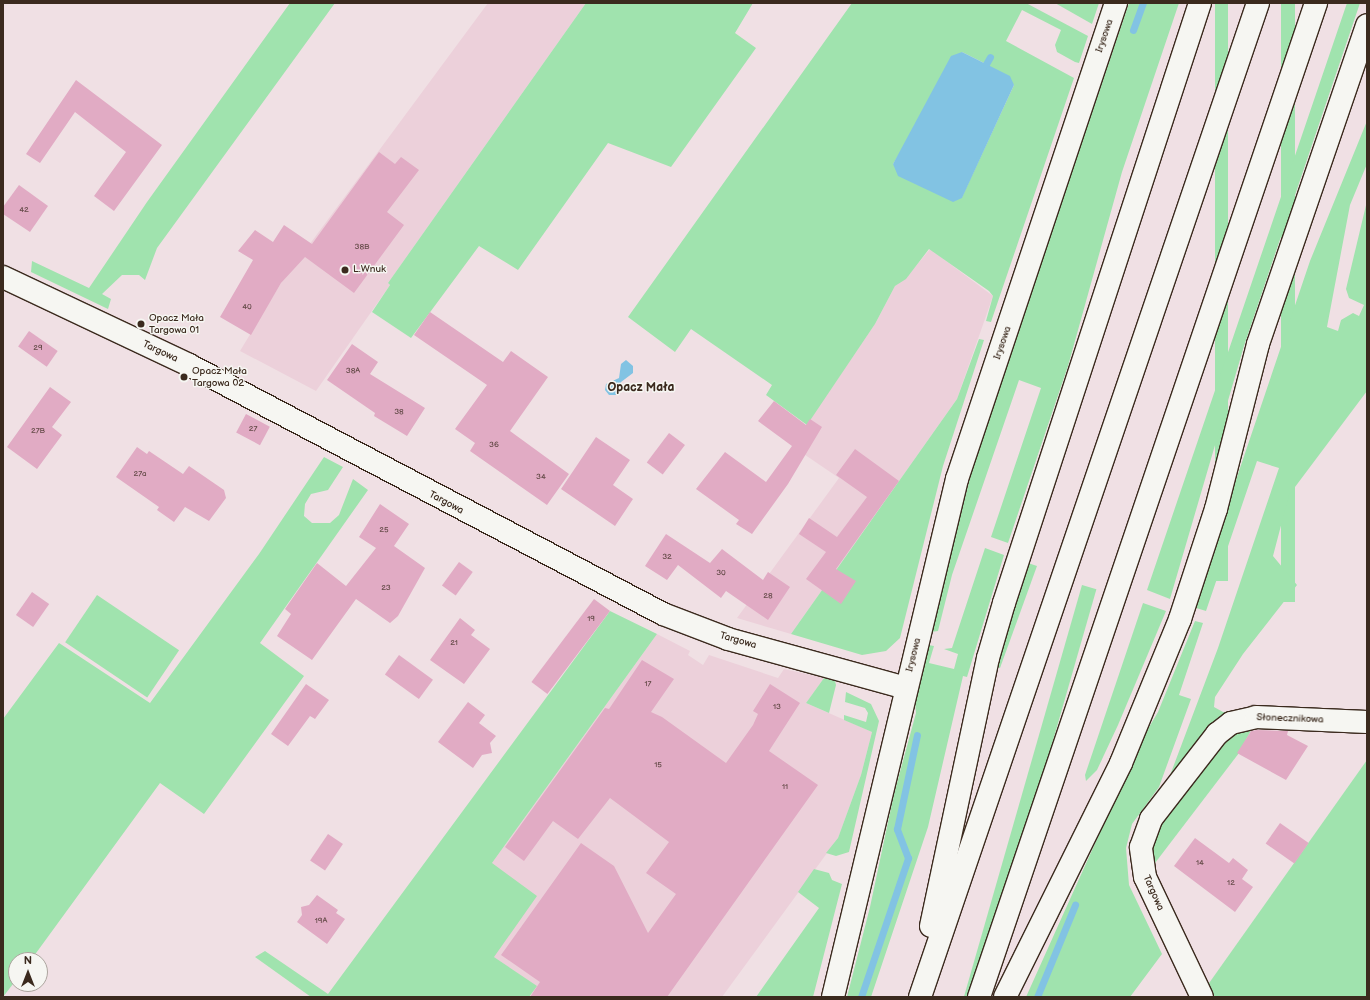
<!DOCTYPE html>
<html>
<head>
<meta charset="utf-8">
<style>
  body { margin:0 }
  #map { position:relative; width:1370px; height:1000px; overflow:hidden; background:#f0e0e4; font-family:"Balsamiq Sans",sans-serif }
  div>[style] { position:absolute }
  .built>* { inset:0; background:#ecd0da }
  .green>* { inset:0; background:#a0e3ae; transform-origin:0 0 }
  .water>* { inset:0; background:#82c3e3 }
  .stream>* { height:7px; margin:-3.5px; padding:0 3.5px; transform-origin:3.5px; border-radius:3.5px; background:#82c3e3 }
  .building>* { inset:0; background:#e1abc4; transform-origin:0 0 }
  .roads { filter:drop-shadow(1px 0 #3b2a1e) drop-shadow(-1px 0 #3b2a1e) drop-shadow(0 1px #3b2a1e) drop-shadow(0 -1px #3b2a1e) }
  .street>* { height:22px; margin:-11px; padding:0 11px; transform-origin:11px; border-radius:11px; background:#f6f6f2 }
  .secondary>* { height:22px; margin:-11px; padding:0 11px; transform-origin:11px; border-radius:11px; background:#f6f6f2 }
  .highway>* { height:22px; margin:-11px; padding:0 11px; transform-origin:11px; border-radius:11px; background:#f6f6f2 }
  .dots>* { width:11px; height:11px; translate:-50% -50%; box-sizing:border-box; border:2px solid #f6f6f2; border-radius:50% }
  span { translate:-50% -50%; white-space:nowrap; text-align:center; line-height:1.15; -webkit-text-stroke:3px #f6f6f2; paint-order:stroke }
  .number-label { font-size:8px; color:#644a48 }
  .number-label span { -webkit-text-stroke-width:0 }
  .street-label { font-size:10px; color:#3b2a1e }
  .poi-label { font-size:10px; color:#3b2a1e }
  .left { translate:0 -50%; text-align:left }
  .quarter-label { font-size:12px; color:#3b2a1e; font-weight:700 }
  .frame { position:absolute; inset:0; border:4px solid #3b2a1e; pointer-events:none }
  .north { position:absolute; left:8px; top:952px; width:40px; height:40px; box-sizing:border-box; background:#f6f6f2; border:1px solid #aba49d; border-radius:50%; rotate:0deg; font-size:11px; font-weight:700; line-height:16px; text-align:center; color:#3b2a1e }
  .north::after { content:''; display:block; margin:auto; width:14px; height:18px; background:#3b2a1e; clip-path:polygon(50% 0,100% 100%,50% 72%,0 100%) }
</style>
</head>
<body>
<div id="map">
  <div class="built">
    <i style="clip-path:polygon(488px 3px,586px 3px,388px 283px,390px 285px,316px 391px,240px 351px,281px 283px)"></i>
    <i style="clip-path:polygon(930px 249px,993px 296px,957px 399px,791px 634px,737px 618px,839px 478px,792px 446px,875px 324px,895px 286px,906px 278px)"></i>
    <i style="clip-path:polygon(657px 634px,690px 651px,688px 655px,703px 665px,709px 655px,778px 678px,784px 669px,824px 678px,806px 703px,872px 732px,861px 775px,838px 838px,722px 997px,529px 997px,536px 986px,494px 957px,492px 863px)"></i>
  </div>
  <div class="green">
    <i style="clip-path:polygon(290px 3px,335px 3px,157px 248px,145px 280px,139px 275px,122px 275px,102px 294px,111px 299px,108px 309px,31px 272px,32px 261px,89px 288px,147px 202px)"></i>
    <i style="clip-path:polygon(586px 3px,753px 3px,735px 33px,756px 48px,671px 167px,608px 143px,518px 270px,479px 246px,411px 338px,372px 312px,390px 285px,388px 283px)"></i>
    <i style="clip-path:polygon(evenodd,852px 3px,1026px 3px,1088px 36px,1079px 63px,1075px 62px,1057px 52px,1055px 45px,1061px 30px,1022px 10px,1006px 41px,1074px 78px,991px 322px,986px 321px,993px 296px,989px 291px,929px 249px,906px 279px,895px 286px,875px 324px,807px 425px,766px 395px,772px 385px,691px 329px,675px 352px,628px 317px,852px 3px,962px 52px,986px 64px,1014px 85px,962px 197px,893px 164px,962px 52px)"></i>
    <i style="clip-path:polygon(1055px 3px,1099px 3px,1092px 24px)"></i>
    <i style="clip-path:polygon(1129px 3px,1179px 3px,1122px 172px,1068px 366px,1008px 543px,991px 537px,1041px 388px,1019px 380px,952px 575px,938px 631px,931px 632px,975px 458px)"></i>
    <i style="left:1215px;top:3px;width:13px;height:578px"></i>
    <i style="left:1281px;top:3px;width:14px;height:599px"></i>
    <i style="clip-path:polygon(1347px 3px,1360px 3px,1244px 346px,1170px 599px,1147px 590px)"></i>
    <i style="clip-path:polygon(1367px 121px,1367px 164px,1350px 205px,1327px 327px,1338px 331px,1341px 320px,1353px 313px,1359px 316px,1364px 305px,1349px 298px,1346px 289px,1367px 201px,1367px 391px,1289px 495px,1273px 556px,1297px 585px,1243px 654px,1215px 697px,1214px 707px,1223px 712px,1239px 712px,1209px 729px,1169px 778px,1218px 648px,1279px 468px,1257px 461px,1206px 611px,1193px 607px,1310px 261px)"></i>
    <i style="clip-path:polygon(979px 339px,984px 340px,943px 466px,900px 638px,886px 651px,862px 655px,791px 634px,957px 399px)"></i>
    <i style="clip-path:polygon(324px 457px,343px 467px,328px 490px,311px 494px,305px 504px,304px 516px,312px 523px,330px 523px,339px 515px,353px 479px,368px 490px,260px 643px,304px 676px,204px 814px,160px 783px,31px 960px,16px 960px,16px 980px,3px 997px,3px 719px,59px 643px,150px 703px,259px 554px)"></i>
    <i style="clip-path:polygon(985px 548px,1004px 555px,967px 677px,963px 676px,928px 827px,871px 997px,847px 997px,870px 907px,894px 794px,916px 713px,915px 702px,928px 645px,934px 646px,929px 663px,954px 669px,958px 654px,944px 649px,952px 648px)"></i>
    <i style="clip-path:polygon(1025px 562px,1037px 566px,1000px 668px,996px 667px)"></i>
    <i style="left:1082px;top:585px;width:15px;height:435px;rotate:16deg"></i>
    <i style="left:97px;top:595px;width:99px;height:57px;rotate:34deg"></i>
    <i style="clip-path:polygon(1143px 603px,1166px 611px,1118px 725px,1097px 770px,1086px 781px,1085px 775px)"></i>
    <i style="clip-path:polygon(610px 611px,657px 634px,492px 863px,537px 896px,494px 957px,537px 986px,529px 997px,311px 997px,255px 957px,265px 951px,328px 994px)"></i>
    <i style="clip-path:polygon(1195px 621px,1203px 623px,1179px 695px,1191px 699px,1159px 787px,1132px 824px,1126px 848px,1129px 885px,1162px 954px,1130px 997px,1026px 997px,1142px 739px,1158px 712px)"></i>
    <i style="clip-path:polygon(824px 678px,835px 681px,836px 685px,829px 713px,806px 703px)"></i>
    <i style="clip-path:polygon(846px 692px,871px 704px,879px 721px,849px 852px,836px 856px,826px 853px,838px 838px,861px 775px,872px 732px,844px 720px,844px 715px,866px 722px,868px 713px,865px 708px,845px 702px)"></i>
    <i style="clip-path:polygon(1254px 725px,1239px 753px,1152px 867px,1153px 833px,1230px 732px)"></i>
    <i style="clip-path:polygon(1367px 760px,1367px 997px,1213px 997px,1207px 986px)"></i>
    <i style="clip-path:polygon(814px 869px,829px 873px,832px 880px,842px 884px,813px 997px,756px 997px,819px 908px,798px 892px)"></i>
  </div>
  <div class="water">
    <i style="clip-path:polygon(962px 52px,1010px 76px,1014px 85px,962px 198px,953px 202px,898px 176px,893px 164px,951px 56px)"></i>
    <i style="clip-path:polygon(626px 360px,633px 366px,633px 373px,621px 382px,616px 395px,609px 395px,605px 390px,606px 384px,619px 378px,621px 364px)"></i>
  </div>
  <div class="stream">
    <i style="left:1133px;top:30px;width:29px;rotate:-70deg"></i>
    <i style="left:986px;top:64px;width:8px;rotate:-60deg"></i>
    <i style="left:861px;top:997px;width:147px;rotate:-71.3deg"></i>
    <i style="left:908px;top:858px;width:31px;rotate:-111deg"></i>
    <i style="left:897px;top:829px;width:96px;rotate:-78deg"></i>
    <i style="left:1037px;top:997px;width:100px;rotate:-67.6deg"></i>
  </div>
  <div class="building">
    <i style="clip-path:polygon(76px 80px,162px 145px,114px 211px,94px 196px,126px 152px,75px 112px,40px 163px,26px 154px)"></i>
    <i style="clip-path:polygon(379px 152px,395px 164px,401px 157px,419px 170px,387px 212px,404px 225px,354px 293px,305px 257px,281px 283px,251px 335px,220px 317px,253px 260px,238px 251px,255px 230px,273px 242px,284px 225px,312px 244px)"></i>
    <i style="clip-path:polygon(19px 185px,48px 206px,30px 232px,3px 214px,3px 207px)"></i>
    <i style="clip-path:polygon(430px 312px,503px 362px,511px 351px,548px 377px,510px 431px,569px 474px,547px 505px,470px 451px,475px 443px,455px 429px,487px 385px,414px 335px)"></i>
    <i style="left:29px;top:331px;width:35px;height:19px;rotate:35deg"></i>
    <i style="clip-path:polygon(352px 344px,378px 362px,370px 374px,425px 408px,407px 436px,374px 416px,375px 413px,327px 380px)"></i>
    <i style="clip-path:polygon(50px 387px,71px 402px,52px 427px,62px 435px,37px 469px,7px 447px)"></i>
    <i style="clip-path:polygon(774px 401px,806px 425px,810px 419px,822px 427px,788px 484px,752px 534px,736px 524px,739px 520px,696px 489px,725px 452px,766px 482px,792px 446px,758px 421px)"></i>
    <i style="left:246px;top:414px;width:27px;height:21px;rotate:28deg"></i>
    <i style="left:669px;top:433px;width:20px;height:37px;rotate:37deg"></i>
    <i style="clip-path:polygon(596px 437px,630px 460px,613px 485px,633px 499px,615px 526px,561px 489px)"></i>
    <i style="clip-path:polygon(137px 447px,147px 454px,149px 451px,183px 474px,189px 466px,224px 490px,226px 498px,209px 521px,185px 507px,174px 522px,157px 510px,159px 507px,116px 477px)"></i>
    <i style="clip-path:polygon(855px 449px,899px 481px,836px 569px,856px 581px,841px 604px,806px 579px,826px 552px,799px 534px,809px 518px,837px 537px,867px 497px,836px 475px)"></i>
    <i style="clip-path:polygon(380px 504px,409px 524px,394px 546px,425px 568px,398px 616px,390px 623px,356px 599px,312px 660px,277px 636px,291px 614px,285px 609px,317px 563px,346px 586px,376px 548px,359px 537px)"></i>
    <i style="clip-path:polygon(666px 534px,710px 563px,722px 549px,763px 580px,768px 572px,790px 587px,768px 620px,726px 591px,721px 598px,678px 565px,667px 580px,645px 566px)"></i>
    <i style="left:459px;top:562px;width:17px;height:29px;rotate:36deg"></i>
    <i style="left:32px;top:592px;width:21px;height:28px;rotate:35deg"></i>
    <i style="left:594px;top:599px;width:20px;height:104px;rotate:37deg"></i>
    <i style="clip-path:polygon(460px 618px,475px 630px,471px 635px,490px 649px,464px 684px,430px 660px)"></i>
    <i style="left:399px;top:655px;width:42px;height:24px;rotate:36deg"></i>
    <i style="clip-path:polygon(642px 660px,674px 679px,651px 712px,662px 717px,726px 763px,753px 725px,758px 714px,753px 711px,770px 684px,800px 703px,769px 751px,818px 785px,667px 997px,530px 997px,540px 982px,501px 955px,581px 843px,614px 866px,648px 933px,676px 894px,646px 873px,669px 842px,610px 798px,578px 839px,553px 821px,524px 861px,505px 847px,605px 708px,609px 709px)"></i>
    <i style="clip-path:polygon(306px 684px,329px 700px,315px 719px,310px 716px,288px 746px,271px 734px)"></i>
    <i style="clip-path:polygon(468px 702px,485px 715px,479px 723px,496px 736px,490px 743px,492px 753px,482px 755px,473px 768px,438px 742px)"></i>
    <i style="clip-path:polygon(1257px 730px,1288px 731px,1287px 735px,1308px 746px,1286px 780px,1237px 753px,1251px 731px)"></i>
    <i style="left:1280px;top:823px;width:35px;height:25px;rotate:35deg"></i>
    <i style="left:328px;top:834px;width:18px;height:32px;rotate:34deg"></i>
    <i style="clip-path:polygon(1195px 838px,1229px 863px,1233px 858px,1248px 870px,1242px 879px,1253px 887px,1235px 912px,1174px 866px)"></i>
    <i style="clip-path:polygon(317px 895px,338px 910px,336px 913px,345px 919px,327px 944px,297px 922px,302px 915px,301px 907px,309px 905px)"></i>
  </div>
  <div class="roads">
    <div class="street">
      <i style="left:1202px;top:997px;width:133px;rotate:-115.4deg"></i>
      <i style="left:1145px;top:877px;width:30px;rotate:-98deg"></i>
      <i style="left:1141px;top:847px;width:30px;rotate:-70deg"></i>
      <i style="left:1151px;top:819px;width:108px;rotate:-52.2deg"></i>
      <i style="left:1217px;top:734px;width:18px;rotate:-38deg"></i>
      <i style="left:1231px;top:723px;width:26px;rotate:-13deg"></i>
      <i style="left:1256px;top:717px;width:111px;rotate:2.6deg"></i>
    </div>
    <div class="secondary">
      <i style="left:3px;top:277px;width:206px;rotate:25.3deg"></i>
      <i style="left:189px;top:365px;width:535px;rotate:27.71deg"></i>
      <i style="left:663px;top:614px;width:70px;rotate:21deg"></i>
      <i style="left:728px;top:639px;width:185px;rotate:15.4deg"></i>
      <i style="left:833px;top:997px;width:533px;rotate:-76.54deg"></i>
      <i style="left:957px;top:479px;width:502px;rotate:-71.53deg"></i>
    </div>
    <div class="highway">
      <i style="left:931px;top:926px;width:274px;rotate:-78deg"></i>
      <i style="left:988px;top:658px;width:57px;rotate:-73.8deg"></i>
      <i style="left:1004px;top:603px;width:631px;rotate:-71.91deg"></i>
      <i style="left:920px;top:997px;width:1050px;rotate:-71.22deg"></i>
      <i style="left:979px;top:997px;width:1050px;rotate:-71.27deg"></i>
      <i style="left:1005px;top:997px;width:261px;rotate:-63.6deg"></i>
      <i style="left:1121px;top:763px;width:156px;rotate:-67.7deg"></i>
      <i style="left:1180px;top:619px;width:116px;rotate:-71.9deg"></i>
      <i style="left:1216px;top:509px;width:170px;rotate:-75.7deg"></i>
      <i style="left:1258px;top:344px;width:337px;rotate:-71.1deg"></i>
    </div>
  </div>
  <div class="dots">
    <i style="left:345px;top:270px;background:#3b2a1e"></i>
    <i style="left:141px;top:324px;background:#3b2a1e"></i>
    <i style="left:184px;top:377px;background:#3b2a1e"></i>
  </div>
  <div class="number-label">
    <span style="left:24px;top:210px">42</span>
    <span style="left:362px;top:247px">38B</span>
    <span style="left:247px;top:307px">40</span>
    <span style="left:38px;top:348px">29</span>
    <span style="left:353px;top:371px">38A</span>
    <span style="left:399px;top:412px">38</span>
    <span style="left:253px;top:429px">27</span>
    <span style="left:38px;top:431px">27B</span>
    <span style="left:494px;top:445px">36</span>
    <span style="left:140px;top:474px">27a</span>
    <span style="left:541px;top:477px">34</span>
    <span style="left:384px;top:530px">25</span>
    <span style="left:667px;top:557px">32</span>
    <span style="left:721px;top:573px">30</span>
    <span style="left:386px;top:588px">23</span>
    <span style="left:768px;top:596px">28</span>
    <span style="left:591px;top:619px">19</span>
    <span style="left:454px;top:643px">21</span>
    <span style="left:648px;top:684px">17</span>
    <span style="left:777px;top:707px">13</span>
    <span style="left:658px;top:765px">15</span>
    <span style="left:785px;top:787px">11</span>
    <span style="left:1200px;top:863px">14</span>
    <span style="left:1231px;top:883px">12</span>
    <span style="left:321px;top:921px">19A</span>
  </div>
  <div class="street-label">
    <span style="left:1105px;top:36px;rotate:-71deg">Irysowa</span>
    <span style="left:1003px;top:343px;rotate:-71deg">Irysowa</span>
    <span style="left:160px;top:352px;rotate:25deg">Targowa</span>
    <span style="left:446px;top:503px;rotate:28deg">Targowa</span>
    <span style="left:738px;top:641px;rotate:16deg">Targowa</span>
    <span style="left:914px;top:655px;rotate:-76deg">Irysowa</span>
    <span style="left:1290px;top:719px;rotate:2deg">Słonecznikowa</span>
    <span style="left:1153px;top:893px;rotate:66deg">Targowa</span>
  </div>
  <div class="poi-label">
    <span class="left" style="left:353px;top:270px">L.Wnuk</span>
    <span class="left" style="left:149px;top:324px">Opacz Mała<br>Targowa 01</span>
    <span class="left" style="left:192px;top:377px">Opacz Mała<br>Targowa 02</span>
  </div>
  <div class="quarter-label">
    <span style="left:641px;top:388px">Opacz Mała</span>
  </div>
  <div class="frame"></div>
  <div class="north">N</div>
</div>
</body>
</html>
